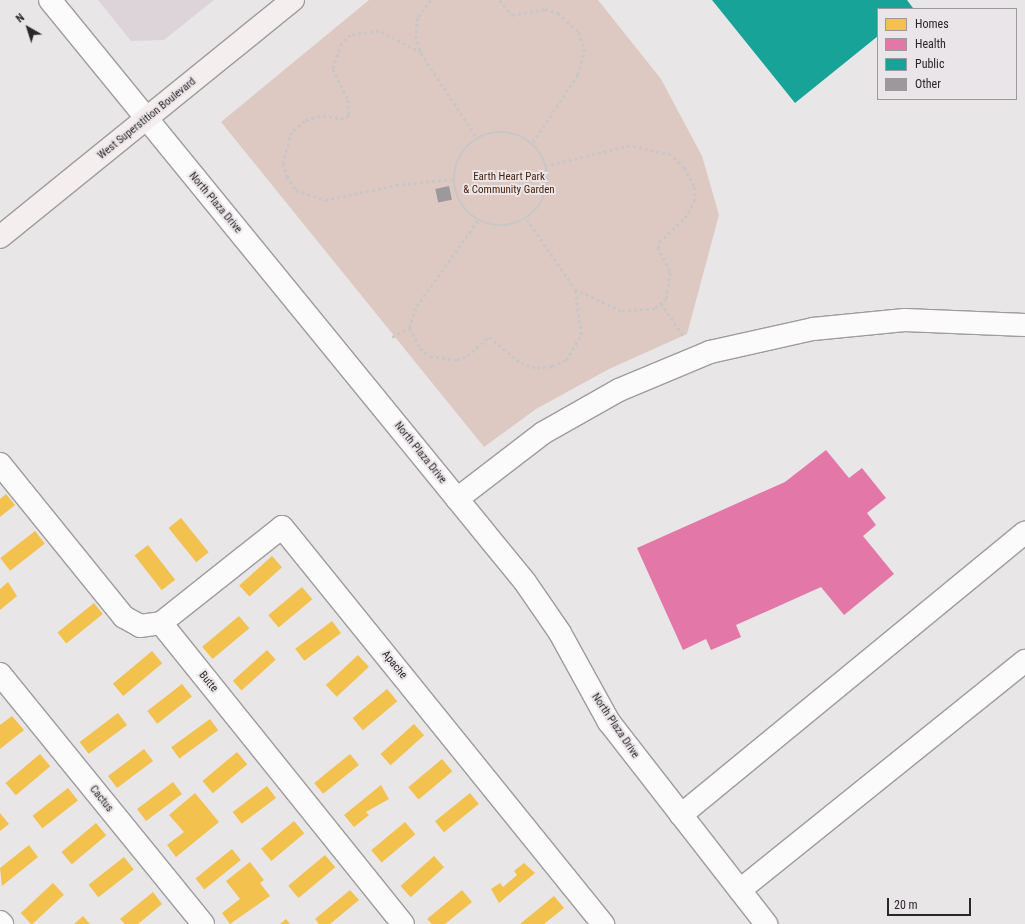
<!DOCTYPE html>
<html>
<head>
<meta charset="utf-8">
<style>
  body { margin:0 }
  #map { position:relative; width:1025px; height:924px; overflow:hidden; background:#e9e6e8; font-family:"Roboto Condensed",sans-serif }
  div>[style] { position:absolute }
  .built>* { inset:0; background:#dcd4d9 }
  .green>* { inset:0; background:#ddc9c2 }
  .homes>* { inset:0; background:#f2c14e; transform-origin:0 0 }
  .health>* { inset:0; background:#e377a8 }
  .public>* { inset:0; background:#17a398 }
  .building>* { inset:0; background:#9b999b; transform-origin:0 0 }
  .path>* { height:2.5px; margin-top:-1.25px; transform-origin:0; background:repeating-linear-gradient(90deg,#c8c7c8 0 3px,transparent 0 6px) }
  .path>.ring { margin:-1.25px; padding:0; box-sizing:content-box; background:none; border:2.5px solid #c8c7c8; border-radius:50% }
  .roads { filter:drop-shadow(1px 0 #9e9c9d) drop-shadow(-1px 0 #9e9c9d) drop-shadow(0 1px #9e9c9d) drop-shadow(0 -1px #9e9c9d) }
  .minor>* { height:22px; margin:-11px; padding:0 11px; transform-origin:11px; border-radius:11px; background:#fcfbfc }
  .major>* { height:22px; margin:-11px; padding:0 11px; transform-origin:11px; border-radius:11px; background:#f4eeef }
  span { translate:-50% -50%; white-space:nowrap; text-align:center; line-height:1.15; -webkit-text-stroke:4px #eae5e8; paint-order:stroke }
  .street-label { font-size:11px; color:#292728 }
  .park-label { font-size:11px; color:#4e2209 }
  .legend { position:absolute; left:877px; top:8px; width:140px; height:92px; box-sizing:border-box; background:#eae5e8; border:1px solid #9d999b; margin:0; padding:5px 7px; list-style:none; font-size:12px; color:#292728 }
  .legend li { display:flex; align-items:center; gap:8px; height:20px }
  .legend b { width:20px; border:1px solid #9d999b }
  .north { position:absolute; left:8px; top:8px; width:40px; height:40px; -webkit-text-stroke:3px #eae5e8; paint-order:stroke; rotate:321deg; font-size:11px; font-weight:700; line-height:16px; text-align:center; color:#292728 }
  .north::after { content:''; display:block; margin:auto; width:14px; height:18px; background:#292728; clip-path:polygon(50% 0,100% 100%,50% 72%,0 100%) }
  .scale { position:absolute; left:887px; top:898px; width:84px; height:18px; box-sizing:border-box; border:2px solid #292728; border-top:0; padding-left:5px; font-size:12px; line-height:14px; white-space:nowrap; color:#292728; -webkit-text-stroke:3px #eae5e8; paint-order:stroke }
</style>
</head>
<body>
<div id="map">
  <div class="built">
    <i style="clip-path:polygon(98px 0,214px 0,164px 40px,131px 41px)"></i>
  </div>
  <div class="green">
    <i style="clip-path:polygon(369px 0,598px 0,661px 79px,702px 156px,719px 215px,687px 334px,609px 369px,536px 409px,484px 447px,221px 122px)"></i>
  </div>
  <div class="homes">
    <i style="clip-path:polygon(6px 494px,15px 505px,0 517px,0 499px)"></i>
    <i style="left:181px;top:518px;width:44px;height:16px;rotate:51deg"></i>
    <i style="left:35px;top:531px;width:16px;height:44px;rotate:52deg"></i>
    <i style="left:148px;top:545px;width:44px;height:17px;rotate:52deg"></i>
    <i style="left:272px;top:556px;width:15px;height:44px;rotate:48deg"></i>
    <i style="clip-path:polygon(8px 582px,17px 596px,0 610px,0 589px)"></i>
    <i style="left:302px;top:587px;width:16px;height:44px;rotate:50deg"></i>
    <i style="left:94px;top:603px;width:14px;height:47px;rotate:51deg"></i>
    <i style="left:239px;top:616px;width:16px;height:48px;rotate:50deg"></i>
    <i style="left:332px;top:621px;width:15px;height:46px;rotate:53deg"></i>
    <i style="left:267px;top:650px;width:13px;height:46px;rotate:48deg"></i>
    <i style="left:152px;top:651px;width:16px;height:51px;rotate:50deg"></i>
    <i style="left:358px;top:655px;width:16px;height:44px;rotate:47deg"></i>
    <i style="left:182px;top:684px;width:16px;height:44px;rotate:52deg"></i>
    <i style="left:387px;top:689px;width:16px;height:45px;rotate:50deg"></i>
    <i style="left:118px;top:713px;width:15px;height:48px;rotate:53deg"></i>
    <i style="clip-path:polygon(12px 716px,24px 730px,0 749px,0 725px)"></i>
    <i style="left:210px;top:719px;width:14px;height:48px;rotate:54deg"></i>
    <i style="left:414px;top:724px;width:15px;height:45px;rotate:48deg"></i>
    <i style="left:144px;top:749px;width:15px;height:45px;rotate:53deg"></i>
    <i style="left:237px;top:752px;width:16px;height:45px;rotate:50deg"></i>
    <i style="left:40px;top:754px;width:16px;height:45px;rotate:50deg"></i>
    <i style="left:350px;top:754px;width:14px;height:46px;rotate:51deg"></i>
    <i style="left:442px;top:759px;width:16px;height:44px;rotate:50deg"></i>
    <i style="left:173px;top:782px;width:15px;height:45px;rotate:53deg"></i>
    <i style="clip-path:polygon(381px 785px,389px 799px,366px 812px,369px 815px,354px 827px,344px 815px)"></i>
    <i style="left:267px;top:786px;width:15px;height:43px;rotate:53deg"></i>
    <i style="left:68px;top:788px;width:16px;height:45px;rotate:52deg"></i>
    <i style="clip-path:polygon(195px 793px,219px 822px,176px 857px,167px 845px,184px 832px,169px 815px)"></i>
    <i style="left:470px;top:793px;width:14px;height:45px;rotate:51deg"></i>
    <i style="clip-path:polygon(0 813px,9px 824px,0 831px)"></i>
    <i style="left:294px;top:821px;width:16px;height:43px;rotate:50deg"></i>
    <i style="left:405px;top:822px;width:16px;height:44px;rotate:50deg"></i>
    <i style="left:96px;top:823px;width:16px;height:45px;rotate:50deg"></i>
    <i style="clip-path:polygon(29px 845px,38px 857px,2px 886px,0 868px)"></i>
    <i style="left:232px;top:849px;width:14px;height:47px;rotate:51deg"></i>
    <i style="left:325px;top:855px;width:16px;height:48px;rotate:50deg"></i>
    <i style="left:434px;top:856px;width:15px;height:45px;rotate:48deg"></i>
    <i style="left:124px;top:857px;width:16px;height:45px;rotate:52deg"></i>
    <i style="clip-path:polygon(250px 862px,264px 880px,260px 883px,270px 896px,230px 924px,222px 913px,240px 899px,226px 881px)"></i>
    <i style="clip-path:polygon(524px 863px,535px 873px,499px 903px,491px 889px,500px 883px,503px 887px,517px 875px,514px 871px)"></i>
    <i style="left:53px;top:883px;width:16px;height:44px;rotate:47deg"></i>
    <i style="clip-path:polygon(350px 890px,359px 900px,330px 924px,319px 924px,315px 919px)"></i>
    <i style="clip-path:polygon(462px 890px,472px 902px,445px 924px,432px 924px,427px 919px)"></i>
    <i style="clip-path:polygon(153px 892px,162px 904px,138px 924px,125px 924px,120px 919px)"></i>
    <i style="clip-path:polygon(554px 896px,564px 908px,544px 924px,520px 924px)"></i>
    <i style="clip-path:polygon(83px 916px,90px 924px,74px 924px)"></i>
    <i style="clip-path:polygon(286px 919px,290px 924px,280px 924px)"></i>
  </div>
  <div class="health">
    <i style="clip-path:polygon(826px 450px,849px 478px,862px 468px,886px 498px,867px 513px,876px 525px,863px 536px,894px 574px,844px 615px,821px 587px,736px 625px,741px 637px,711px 650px,706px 639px,683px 650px,637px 548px,785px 482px)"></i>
  </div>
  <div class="public">
    <i style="clip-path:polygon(712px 0,907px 0,913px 8px,878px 9px,878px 36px,795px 103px)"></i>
  </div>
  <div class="building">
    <i style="left:449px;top:186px;width:14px;height:14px;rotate:78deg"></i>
  </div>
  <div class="path">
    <i style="left:431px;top:0;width:22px;rotate:126deg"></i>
    <i style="left:418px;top:18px;width:18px;rotate:96deg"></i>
    <i style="left:416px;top:36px;width:18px;rotate:74deg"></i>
    <i style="left:421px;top:53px;width:102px;rotate:56.6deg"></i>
    <i style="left:500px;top:0;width:19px;rotate:51deg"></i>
    <i style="left:512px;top:15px;width:34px;rotate:-10deg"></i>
    <i style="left:545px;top:9px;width:14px;rotate:17deg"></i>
    <i style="left:558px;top:13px;width:28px;rotate:42deg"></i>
    <i style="left:579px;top:32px;width:18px;rotate:71deg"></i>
    <i style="left:585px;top:49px;width:27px;rotate:105deg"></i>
    <i style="left:578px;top:75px;width:82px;rotate:123.5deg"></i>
    <i style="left:421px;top:53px;width:47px;rotate:-152.4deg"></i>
    <i style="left:379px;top:31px;width:28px;rotate:172deg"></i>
    <i style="left:351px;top:35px;width:12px;rotate:138deg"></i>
    <i style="left:342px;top:43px;width:28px;rotate:109deg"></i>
    <i style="left:333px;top:69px;width:34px;rotate:64deg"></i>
    <i style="left:348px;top:100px;width:16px;rotate:86deg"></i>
    <i style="left:349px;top:116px;width:6px;rotate:149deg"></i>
    <i style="left:344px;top:119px;width:24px;rotate:-173deg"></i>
    <i style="left:320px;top:116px;width:16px;rotate:162deg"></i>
    <i style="left:305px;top:121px;width:17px;rotate:140deg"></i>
    <i style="left:292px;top:132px;width:32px;rotate:106deg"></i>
    <i style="left:283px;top:163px;width:14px;rotate:73deg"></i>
    <i style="left:287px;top:176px;width:17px;rotate:57deg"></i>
    <i style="left:296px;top:190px;width:31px;rotate:19deg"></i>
    <i style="left:325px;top:200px;width:73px;rotate:-11.9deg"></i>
    <i style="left:396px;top:185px;width:57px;rotate:-6deg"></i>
    <i class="ring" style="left:454px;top:132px;width:91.5px;height:91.5px"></i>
    <i style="left:527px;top:219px;width:85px;rotate:55.6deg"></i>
    <i style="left:575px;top:289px;width:52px;rotate:25.1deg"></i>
    <i style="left:622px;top:311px;width:33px;rotate:-5deg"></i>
    <i style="left:655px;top:308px;width:14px;rotate:-39deg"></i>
    <i style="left:666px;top:299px;width:28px;rotate:-82deg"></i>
    <i style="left:670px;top:271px;width:25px;rotate:-119deg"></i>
    <i style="left:658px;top:249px;width:7px;rotate:-82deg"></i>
    <i style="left:659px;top:242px;width:35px;rotate:-43deg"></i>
    <i style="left:685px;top:218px;width:18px;rotate:-61deg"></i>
    <i style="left:694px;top:202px;width:16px;rotate:-90deg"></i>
    <i style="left:694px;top:186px;width:21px;rotate:-119deg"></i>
    <i style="left:684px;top:168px;width:18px;rotate:-135deg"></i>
    <i style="left:671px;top:155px;width:42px;rotate:-167.6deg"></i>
    <i style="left:630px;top:146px;width:85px;rotate:166.5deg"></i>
    <i style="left:478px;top:221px;width:107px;rotate:125.5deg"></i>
    <i style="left:416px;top:308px;width:21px;rotate:107deg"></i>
    <i style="left:410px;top:328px;width:22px;rotate:63deg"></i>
    <i style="left:420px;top:348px;width:13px;rotate:39deg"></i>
    <i style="left:430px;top:356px;width:27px;rotate:8deg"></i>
    <i style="left:457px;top:360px;width:11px;rotate:-22deg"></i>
    <i style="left:467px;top:356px;width:29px;rotate:-41deg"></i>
    <i style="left:489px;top:337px;width:41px;rotate:39.1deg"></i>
    <i style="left:521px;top:363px;width:17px;rotate:17deg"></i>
    <i style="left:537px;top:368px;width:15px;rotate:-8deg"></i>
    <i style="left:552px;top:366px;width:15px;rotate:-23deg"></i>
    <i style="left:566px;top:360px;width:29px;rotate:-59deg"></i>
    <i style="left:581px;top:335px;width:46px;rotate:-97.4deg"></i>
    <i style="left:661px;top:303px;width:40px;rotate:56deg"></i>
    <i style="left:392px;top:337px;width:20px;rotate:-27deg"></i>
  </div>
  <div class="roads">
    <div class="minor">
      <i style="left:50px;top:0;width:751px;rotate:50.78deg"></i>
      <i style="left:525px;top:582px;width:62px;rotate:55.5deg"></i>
      <i style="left:560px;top:633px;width:102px;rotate:61.2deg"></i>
      <i style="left:609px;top:722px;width:256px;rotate:52.1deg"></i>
      <i style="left:0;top:464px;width:197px;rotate:51deg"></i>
      <i style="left:124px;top:617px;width:18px;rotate:29deg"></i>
      <i style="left:140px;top:626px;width:21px;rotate:-8deg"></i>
      <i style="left:161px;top:623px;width:386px;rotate:51.2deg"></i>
      <i style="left:457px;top:499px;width:108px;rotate:-37.5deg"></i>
      <i style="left:543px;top:433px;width:87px;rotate:-29.5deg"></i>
      <i style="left:619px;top:390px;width:99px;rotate:-22.7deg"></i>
      <i style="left:710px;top:352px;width:106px;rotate:-12.6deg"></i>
      <i style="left:813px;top:329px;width:92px;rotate:-5.6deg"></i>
      <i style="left:905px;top:320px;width:120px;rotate:2.4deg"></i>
      <i style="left:161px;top:623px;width:154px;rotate:-38.4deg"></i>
      <i style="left:282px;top:527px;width:511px;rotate:51.04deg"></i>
      <i style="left:0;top:674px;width:322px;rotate:50.9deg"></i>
      <i style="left:681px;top:815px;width:445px;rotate:-39.4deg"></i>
      <i style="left:740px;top:890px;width:366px;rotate:-38.8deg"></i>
      <i style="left:0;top:922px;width:3px;rotate:45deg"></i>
    </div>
    <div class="major">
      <i style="left:0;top:237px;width:377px;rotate:-39deg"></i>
    </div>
  </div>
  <div class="street-label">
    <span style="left:147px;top:119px;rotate:-39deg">West Superstition Boulevard</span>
    <span style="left:215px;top:203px;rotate:50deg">North Plaza Drive</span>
    <span style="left:420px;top:453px;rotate:51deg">North Plaza Drive</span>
    <span style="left:394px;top:665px;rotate:51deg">Apache</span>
    <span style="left:208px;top:682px;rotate:51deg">Butte</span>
    <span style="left:615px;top:726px;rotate:56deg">North Plaza Drive</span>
    <span style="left:101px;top:799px;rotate:51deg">Cactus</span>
  </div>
  <div class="park-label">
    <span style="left:509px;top:184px">Earth Heart Park<br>&amp; Community Garden</span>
  </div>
  <ul class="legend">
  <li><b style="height:11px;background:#f2c14e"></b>Homes</li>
  <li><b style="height:11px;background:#e377a8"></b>Health</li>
  <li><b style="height:11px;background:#17a398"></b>Public</li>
  <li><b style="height:11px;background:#9b999b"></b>Other</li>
  </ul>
  <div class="north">N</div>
  <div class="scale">20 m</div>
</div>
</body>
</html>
